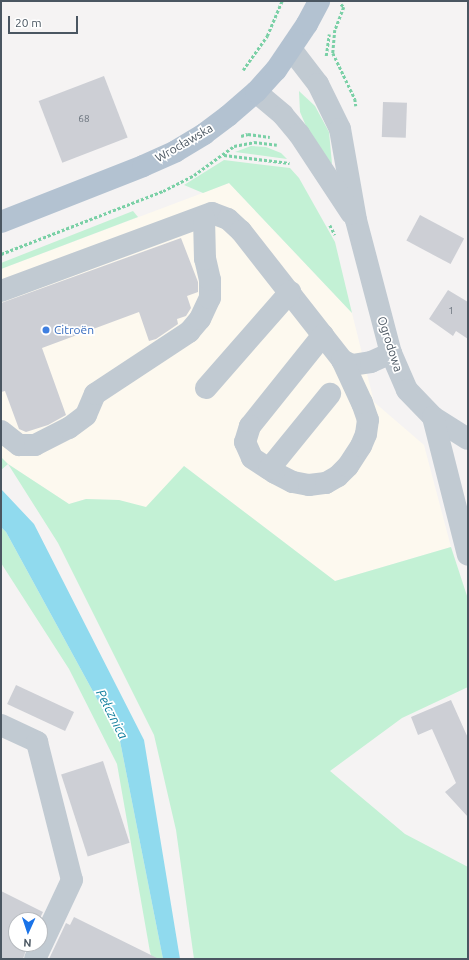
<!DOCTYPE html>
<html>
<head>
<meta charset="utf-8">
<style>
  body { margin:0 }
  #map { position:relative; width:469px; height:960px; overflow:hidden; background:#f5f3f3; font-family:Ubuntu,sans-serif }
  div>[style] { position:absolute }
  .commercial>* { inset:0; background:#fdf9ef }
  .green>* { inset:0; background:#c3f1d5 }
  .water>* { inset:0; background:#90daee }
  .building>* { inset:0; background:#cdcfd5; transform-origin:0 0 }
  .path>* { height:2.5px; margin-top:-1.25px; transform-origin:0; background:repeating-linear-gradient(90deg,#7ad0a6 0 3px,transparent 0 5px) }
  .minor>* { height:22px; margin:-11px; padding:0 11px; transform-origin:11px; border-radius:11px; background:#c1cad2 }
  .major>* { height:22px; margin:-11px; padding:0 11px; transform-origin:11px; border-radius:11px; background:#b3c2d1 }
  .dots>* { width:11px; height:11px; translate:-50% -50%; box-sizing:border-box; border:2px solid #fff; border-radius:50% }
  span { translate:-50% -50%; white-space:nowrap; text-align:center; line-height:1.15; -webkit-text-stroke:3.5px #fff; paint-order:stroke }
  .number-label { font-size:10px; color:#6b747e }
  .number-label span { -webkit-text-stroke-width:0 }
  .street-label { font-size:12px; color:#4a5661 }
  .shop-label { font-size:12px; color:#366cbe }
  .left { translate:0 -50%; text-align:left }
  .water-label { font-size:13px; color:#0c7c9b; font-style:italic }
  .frame { position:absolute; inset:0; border:2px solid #4a5661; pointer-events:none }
  .north { position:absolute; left:8px; top:912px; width:40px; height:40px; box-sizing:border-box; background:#fff; border:1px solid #b7bbc0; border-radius:50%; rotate:183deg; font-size:11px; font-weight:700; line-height:16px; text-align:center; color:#4a5661 }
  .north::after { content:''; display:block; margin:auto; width:14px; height:18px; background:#1a73e8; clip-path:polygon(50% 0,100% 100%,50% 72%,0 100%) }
  .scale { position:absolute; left:8px; top:16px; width:70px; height:18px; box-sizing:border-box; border:2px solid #4a5661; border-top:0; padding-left:5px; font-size:12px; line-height:14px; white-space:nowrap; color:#4a5661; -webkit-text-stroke:3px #fff; paint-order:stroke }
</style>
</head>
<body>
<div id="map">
  <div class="commercial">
    <i style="clip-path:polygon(229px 183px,352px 313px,374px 402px,424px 445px,451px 547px,335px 581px,184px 466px,146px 508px,118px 500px,86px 499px,69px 504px,8px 464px,1px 457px,1px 269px)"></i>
  </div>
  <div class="green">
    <i style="clip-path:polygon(299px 91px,315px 106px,329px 132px,332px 164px,322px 154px,312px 140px,300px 112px)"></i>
    <i style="clip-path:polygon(251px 146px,266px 147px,281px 153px,287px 159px,235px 152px)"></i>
    <i style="clip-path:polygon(224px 160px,290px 168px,299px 178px,335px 242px,352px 313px,229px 183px,203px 193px,184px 185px)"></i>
    <i style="clip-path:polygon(133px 211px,138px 217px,1px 269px,1px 263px)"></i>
    <i style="clip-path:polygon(1px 457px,8px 464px,69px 504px,86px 499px,119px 500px,146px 507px,184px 466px,335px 581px,451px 547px,468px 599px,468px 687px,402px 718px,330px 771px,405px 834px,468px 867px,468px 959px,194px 959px,176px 830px,154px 735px,58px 543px,8px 464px,1px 470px)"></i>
    <i style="clip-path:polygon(1px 527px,6px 532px,120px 741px,163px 959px,152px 959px,150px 952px,117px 764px,69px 669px,1px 563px)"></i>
  </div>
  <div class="water">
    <i style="clip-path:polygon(1px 489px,34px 524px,144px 740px,180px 959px,163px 959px,120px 741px,6px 532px,1px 527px)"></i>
  </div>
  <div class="building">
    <i style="left:104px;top:76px;width:66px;height:70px;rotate:69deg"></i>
    <i style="left:383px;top:102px;width:24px;height:35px;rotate:2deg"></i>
    <i style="left:420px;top:215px;width:50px;height:29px;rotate:28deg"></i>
    <i style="clip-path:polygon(181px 238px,198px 282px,198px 292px,187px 296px,191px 308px,186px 316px,177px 319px,178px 324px,156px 339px,149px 341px,139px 312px,42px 348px,66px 415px,48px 425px,26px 432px,19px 429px,5px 391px,1px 392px,1px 303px)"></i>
    <i style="clip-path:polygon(448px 290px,468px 302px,468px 339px,456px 331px,453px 336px,429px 319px)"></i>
    <i style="left:16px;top:685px;width:64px;height:21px;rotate:25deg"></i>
    <i style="clip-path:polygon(451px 700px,468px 738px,468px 817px,445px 792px,456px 783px,432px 729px,418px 735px,411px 717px)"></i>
    <i style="left:103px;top:761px;width:86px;height:44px;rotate:72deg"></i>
    <i style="clip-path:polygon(1px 891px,43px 912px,39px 920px,16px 920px,16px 944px,28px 944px,23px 959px,1px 959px)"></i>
    <i style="clip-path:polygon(74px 917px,159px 959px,49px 959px,66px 923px,70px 925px)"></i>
  </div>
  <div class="path">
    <i style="left:341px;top:4px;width:4px;rotate:45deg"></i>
    <i style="left:344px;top:7px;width:25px;rotate:111deg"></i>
    <i style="left:335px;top:30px;width:23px;rotate:95deg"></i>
    <i style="left:333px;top:53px;width:51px;rotate:64.4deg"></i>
    <i style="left:355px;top:99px;width:7px;rotate:82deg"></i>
    <i style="left:326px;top:56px;width:22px;rotate:-82deg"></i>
    <i style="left:243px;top:70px;width:42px;rotate:-54.8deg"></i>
    <i style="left:267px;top:36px;width:38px;rotate:-67deg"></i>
    <i style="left:241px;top:136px;width:7px;rotate:-16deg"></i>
    <i style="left:248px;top:134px;width:22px;rotate:8deg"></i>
    <i style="left:224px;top:155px;width:66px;rotate:6.9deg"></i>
    <i style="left:330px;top:225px;width:11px;rotate:63deg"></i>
    <i style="left:1px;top:254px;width:174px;rotate:-21.3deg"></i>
    <i style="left:163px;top:191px;width:35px;rotate:-27deg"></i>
    <i style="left:194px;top:175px;width:49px;rotate:-35.9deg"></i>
    <i style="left:234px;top:146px;width:20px;rotate:-11deg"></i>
    <i style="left:254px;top:142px;width:23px;rotate:7deg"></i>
  </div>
  <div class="minor">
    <i style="left:291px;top:49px;width:44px;rotate:52.4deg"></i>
    <i style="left:318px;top:84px;width:50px;rotate:63.9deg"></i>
    <i style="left:340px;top:129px;width:92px;rotate:80deg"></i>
    <i style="left:356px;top:220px;width:138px;rotate:75.3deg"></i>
    <i style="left:391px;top:353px;width:40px;rotate:66.6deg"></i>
    <i style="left:407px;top:390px;width:37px;rotate:46deg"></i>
    <i style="left:433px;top:417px;width:41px;rotate:32.2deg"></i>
    <i style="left:256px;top:92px;width:35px;rotate:40deg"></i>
    <i style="left:283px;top:115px;width:25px;rotate:50deg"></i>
    <i style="left:299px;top:134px;width:95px;rotate:56.6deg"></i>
    <i style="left:1px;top:291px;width:225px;rotate:-20.3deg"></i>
    <i style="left:212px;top:213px;width:17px;rotate:21deg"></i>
    <i style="left:228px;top:219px;width:18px;rotate:43deg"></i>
    <i style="left:241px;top:231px;width:164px;rotate:51.9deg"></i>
    <i style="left:342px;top:360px;width:11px;rotate:27deg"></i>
    <i style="left:352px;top:365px;width:19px;rotate:-9deg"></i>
    <i style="left:371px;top:362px;width:22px;rotate:-24deg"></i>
    <i style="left:323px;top:335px;width:117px;rotate:128.7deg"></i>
    <i style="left:250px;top:426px;width:17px;rotate:107deg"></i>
    <i style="left:245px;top:442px;width:17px;rotate:66deg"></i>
    <i style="left:252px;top:458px;width:27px;rotate:33deg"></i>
    <i style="left:275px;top:473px;width:20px;rotate:27deg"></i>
    <i style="left:293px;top:482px;width:16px;rotate:11deg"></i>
    <i style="left:309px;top:485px;width:17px;rotate:-7deg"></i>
    <i style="left:326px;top:483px;width:14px;rotate:-30deg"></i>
    <i style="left:338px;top:476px;width:14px;rotate:-45deg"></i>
    <i style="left:348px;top:466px;width:24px;rotate:-57deg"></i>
    <i style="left:361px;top:446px;width:13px;rotate:-67deg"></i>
    <i style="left:366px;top:434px;width:14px;rotate:-82deg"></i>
    <i style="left:368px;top:420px;width:18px;rotate:-109deg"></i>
    <i style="left:362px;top:403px;width:47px;rotate:-114.9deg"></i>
    <i style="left:206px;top:388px;width:128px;rotate:-48.8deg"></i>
    <i style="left:433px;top:417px;width:142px;rotate:75.8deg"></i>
    <i style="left:1px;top:431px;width:23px;rotate:38deg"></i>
    <i style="left:19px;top:445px;width:16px"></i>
    <i style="left:35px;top:445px;width:38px;rotate:-27deg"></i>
    <i style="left:69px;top:428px;width:21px;rotate:-37deg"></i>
    <i style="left:86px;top:415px;width:23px;rotate:-67deg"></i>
    <i style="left:95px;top:394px;width:113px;rotate:-33.4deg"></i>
    <i style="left:189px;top:332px;width:17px;rotate:-50deg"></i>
    <i style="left:200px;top:319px;width:23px;rotate:-65deg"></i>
    <i style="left:210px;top:298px;width:18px;rotate:-90deg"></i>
    <i style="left:210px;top:280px;width:22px;rotate:-103deg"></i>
    <i style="left:205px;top:259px;width:42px;rotate:-91.4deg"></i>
    <i style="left:269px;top:469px;width:97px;rotate:-50.9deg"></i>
    <i style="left:1px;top:725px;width:40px;rotate:25deg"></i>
    <i style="left:37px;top:742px;width:142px;rotate:75.8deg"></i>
    <i style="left:72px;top:880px;width:87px;rotate:115.1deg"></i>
  </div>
  <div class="major">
    <i style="left:1px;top:222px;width:153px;rotate:-21.5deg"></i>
    <i style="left:143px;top:166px;width:36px;rotate:-24deg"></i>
    <i style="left:176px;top:151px;width:33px;rotate:-31deg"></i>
    <i style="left:204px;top:134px;width:30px;rotate:-37deg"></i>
    <i style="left:228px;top:116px;width:37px;rotate:-41deg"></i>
    <i style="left:256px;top:92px;width:30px;rotate:-48deg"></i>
    <i style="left:276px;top:70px;width:55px;rotate:-56deg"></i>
    <i style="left:307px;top:24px;width:26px;rotate:-62deg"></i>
  </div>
  <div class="dots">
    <i style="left:46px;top:330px;background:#3f7fe0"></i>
  </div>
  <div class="number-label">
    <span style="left:84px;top:119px">68</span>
    <span style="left:451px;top:311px">1</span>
  </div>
  <div class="street-label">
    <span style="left:184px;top:143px;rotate:-30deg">Wrocławska</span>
    <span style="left:390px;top:344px;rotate:72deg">Ogrodowa</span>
  </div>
  <div class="shop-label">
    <span class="left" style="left:54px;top:330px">Citroën</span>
  </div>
  <div class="water-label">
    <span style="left:112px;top:714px;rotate:63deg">Pełcznica</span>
  </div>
  <div class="frame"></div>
  <div class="north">N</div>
  <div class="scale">20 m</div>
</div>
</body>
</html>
